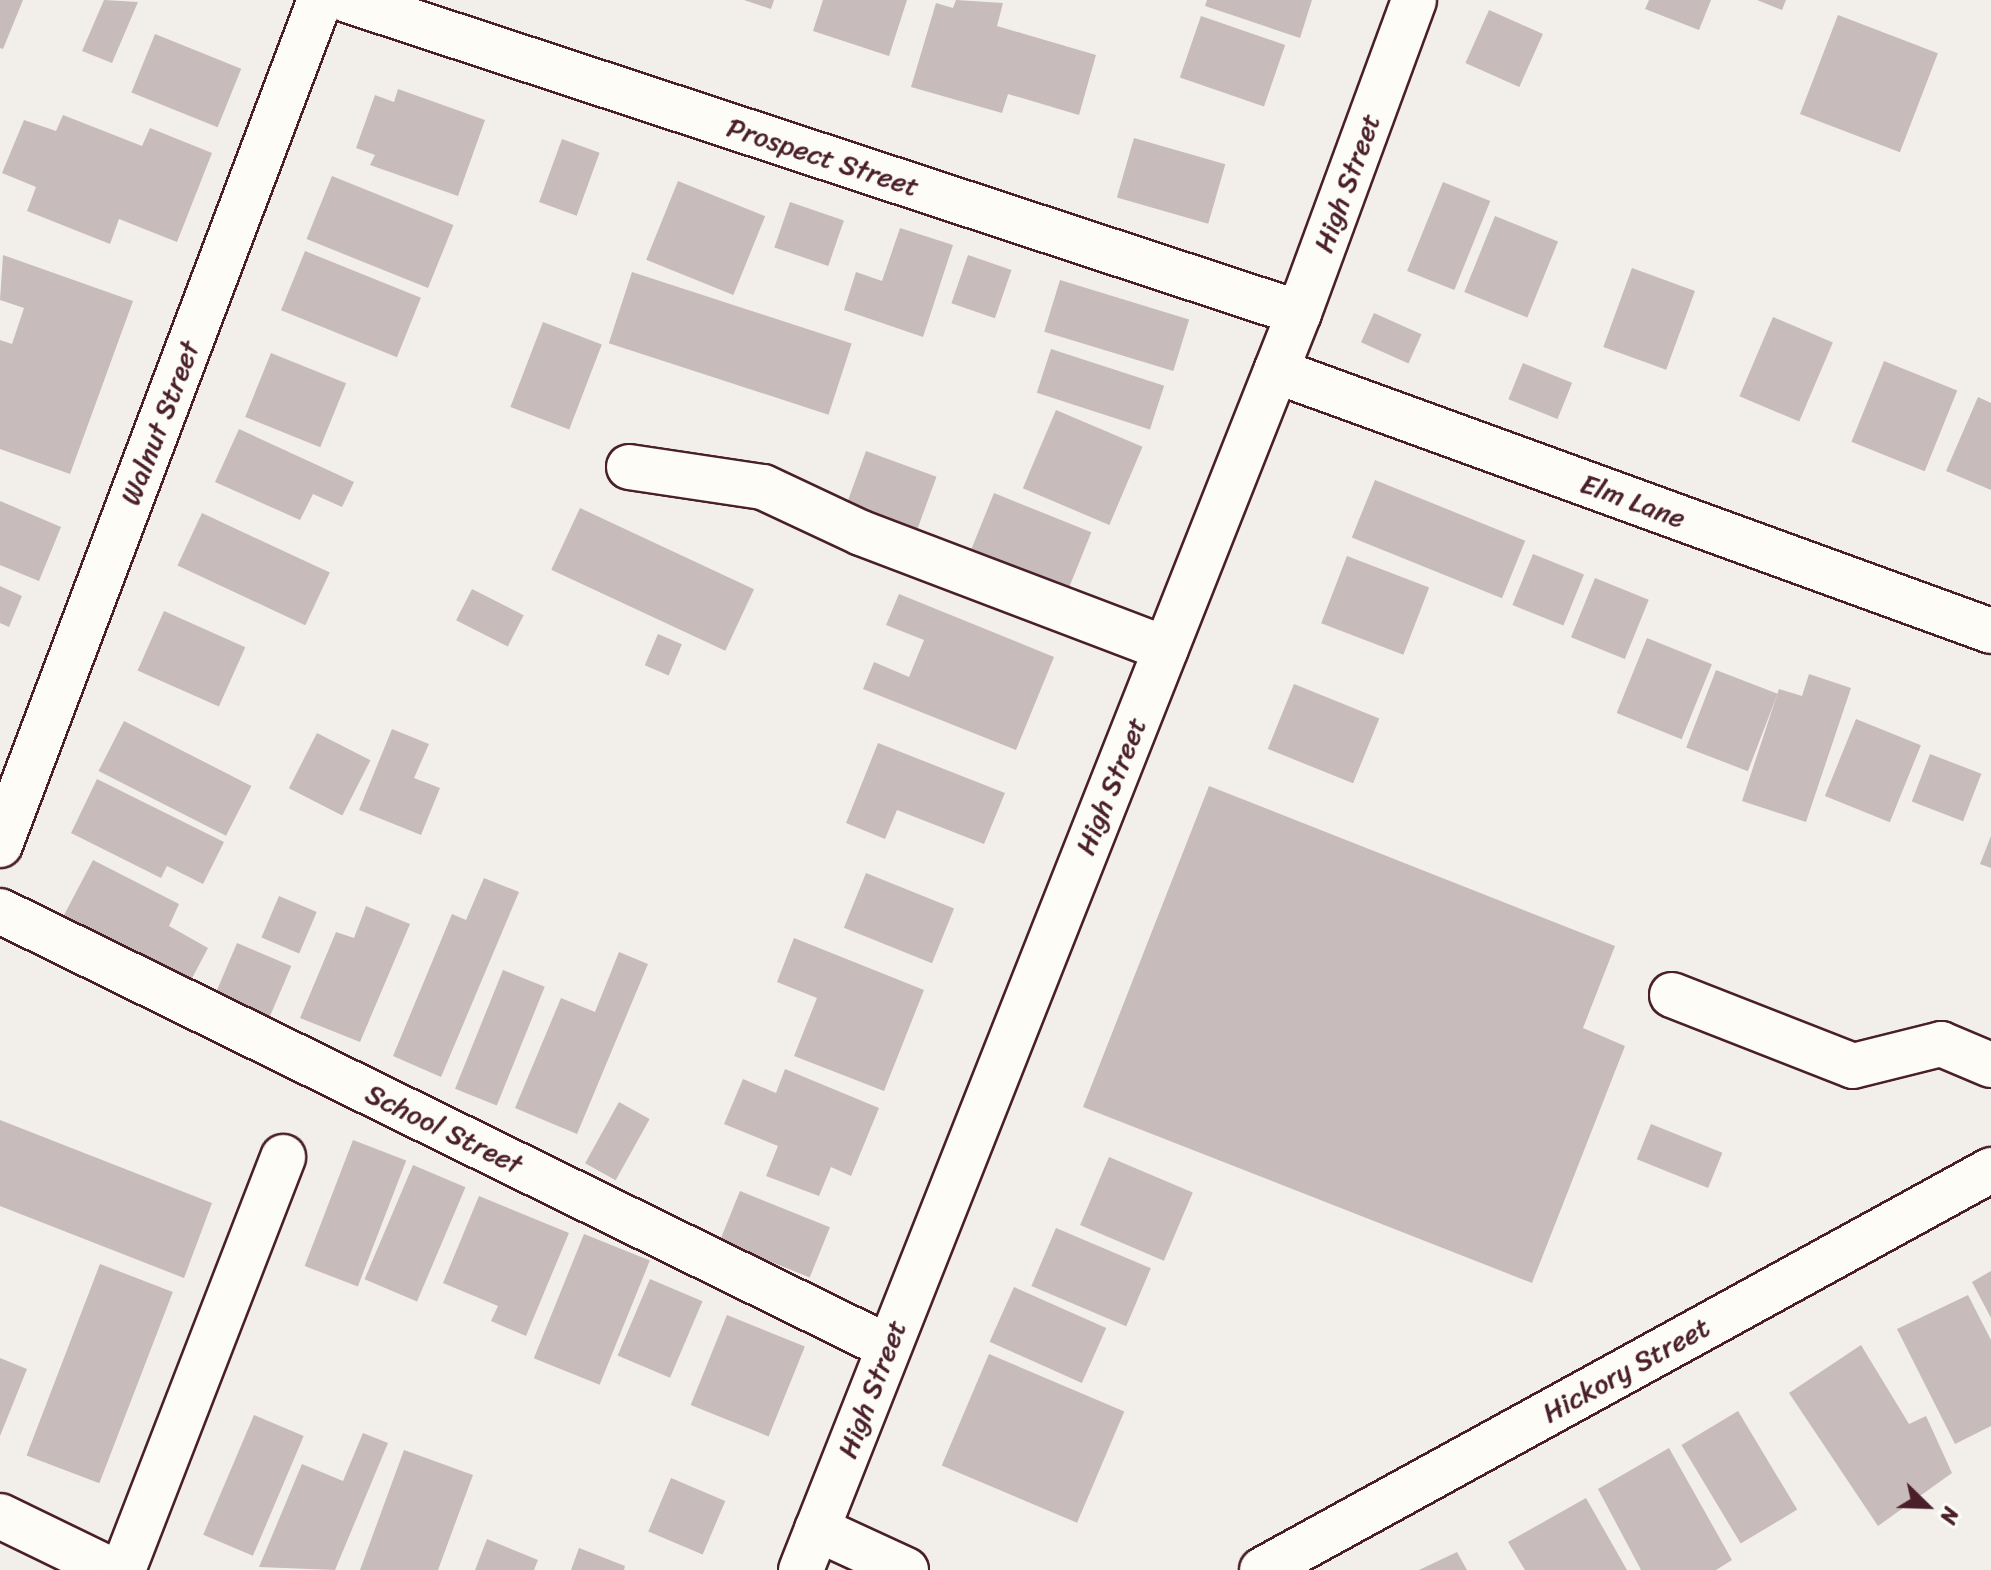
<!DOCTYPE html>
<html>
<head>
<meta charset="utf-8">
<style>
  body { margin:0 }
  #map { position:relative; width:1991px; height:1570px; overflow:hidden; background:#f2efeb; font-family:Sriracha,sans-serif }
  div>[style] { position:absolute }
  .building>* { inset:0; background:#c8bbbb; transform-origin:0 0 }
  .roads { filter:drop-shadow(2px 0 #4a1f2b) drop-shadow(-2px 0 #4a1f2b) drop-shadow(0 2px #4a1f2b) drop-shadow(0 -2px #4a1f2b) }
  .minor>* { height:44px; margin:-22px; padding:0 22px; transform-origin:22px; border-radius:22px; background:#fdfcf7 }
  span { translate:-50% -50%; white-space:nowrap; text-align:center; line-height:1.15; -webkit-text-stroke:6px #fdfcf7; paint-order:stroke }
  .street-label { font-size:28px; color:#4a1f2b }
  .north { position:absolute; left:1887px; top:1466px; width:80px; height:80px; -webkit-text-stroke:6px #fdfcf7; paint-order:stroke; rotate:113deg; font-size:22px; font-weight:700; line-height:32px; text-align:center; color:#4a1f2b }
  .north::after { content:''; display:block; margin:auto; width:28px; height:36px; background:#4a1f2b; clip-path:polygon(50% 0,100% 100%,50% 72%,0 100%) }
</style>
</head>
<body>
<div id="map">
  <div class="building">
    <i style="clip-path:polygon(0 0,23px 0,3px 49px,0 48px)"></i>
    <i style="clip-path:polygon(104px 0,138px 2px,112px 63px,82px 51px)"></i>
    <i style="clip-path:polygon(744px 0,774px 0,771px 9px)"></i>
    <i style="clip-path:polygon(823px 0,907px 0,889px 56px,813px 31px)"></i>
    <i style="clip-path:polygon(956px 0,1003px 3px,997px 26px,1096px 55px,1079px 115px,1008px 94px,1002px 113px,911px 87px,936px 3px,953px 8px)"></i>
    <i style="clip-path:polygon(1207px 0,1312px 0,1300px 38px,1205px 6px)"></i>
    <i style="clip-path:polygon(1649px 0,1711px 0,1699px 30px,1645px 9px)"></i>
    <i style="clip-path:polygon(1757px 0,1786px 0,1782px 10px)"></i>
    <i style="left:1489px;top:10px;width:59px;height:58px;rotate:24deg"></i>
    <i style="left:1838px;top:15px;width:107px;height:106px;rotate:21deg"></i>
    <i style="left:1201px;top:16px;width:89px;height:65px;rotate:19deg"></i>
    <i style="left:155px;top:34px;width:93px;height:63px;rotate:22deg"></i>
    <i style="clip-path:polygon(398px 89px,485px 120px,458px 196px,370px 165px,375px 155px,356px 148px,375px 95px,394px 102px)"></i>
    <i style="clip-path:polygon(63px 115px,142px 146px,150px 128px,212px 153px,177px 242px,119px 219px,110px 244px,27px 211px,36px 187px,2px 173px,24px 120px,56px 131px)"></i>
    <i style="left:1134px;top:138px;width:95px;height:62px;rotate:16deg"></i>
    <i style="left:562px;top:139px;width:40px;height:67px;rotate:20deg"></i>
    <i style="left:332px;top:176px;width:131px;height:68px;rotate:22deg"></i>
    <i style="left:678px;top:181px;width:94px;height:85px;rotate:22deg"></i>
    <i style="left:1443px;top:182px;width:51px;height:96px;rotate:22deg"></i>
    <i style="left:790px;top:202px;width:57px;height:48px;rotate:19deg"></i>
    <i style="left:1495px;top:216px;width:68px;height:82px;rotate:22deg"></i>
    <i style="clip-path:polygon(900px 228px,953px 245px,923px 337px,844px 310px,856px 272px,882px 281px)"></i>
    <i style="left:305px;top:251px;width:125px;height:64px;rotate:22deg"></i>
    <i style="clip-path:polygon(3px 255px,133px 301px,70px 474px,0 449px,0 340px,12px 344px,24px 308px,0 300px)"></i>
    <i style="left:968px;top:255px;width:46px;height:51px;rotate:19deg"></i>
    <i style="left:1632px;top:268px;width:67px;height:84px;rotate:20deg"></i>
    <i style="left:632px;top:272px;width:231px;height:75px;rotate:18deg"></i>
    <i style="left:1060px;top:280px;width:135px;height:54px;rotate:17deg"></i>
    <i style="left:1374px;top:313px;width:52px;height:32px;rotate:24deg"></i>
    <i style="left:1773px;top:317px;width:65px;height:86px;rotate:23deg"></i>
    <i style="left:543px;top:322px;width:63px;height:91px;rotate:21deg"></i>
    <i style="left:1051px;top:349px;width:119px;height:46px;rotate:18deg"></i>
    <i style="left:271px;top:353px;width:81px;height:69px;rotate:22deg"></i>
    <i style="left:1884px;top:361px;width:79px;height:87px;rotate:22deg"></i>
    <i style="left:1523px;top:363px;width:53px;height:39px;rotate:22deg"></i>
    <i style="clip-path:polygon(1978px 397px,1991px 403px,1991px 490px,1946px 471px)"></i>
    <i style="left:1056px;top:410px;width:94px;height:85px;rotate:23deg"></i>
    <i style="clip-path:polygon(239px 429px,354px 482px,342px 507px,313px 494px,300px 520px,215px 482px)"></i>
    <i style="left:866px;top:451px;width:75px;height:61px;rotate:20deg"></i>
    <i style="left:1375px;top:480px;width:162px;height:62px;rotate:22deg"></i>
    <i style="left:994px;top:493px;width:105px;height:63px;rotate:22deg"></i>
    <i style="clip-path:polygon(0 501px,61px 527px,39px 581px,0 565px)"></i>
    <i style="left:580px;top:508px;width:192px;height:68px;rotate:25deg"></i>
    <i style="left:202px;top:513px;width:141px;height:58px;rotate:25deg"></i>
    <i style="left:1533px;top:554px;width:55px;height:55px;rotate:22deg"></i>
    <i style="left:1347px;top:556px;width:88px;height:72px;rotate:21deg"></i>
    <i style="left:1595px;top:578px;width:58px;height:64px;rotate:22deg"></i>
    <i style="clip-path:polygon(0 586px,22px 596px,9px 627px,0 623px)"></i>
    <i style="left:472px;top:589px;width:58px;height:35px;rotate:27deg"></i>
    <i style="clip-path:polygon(899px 594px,1054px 657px,1016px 750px,863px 689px,874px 662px,909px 677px,924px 640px,886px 625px)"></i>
    <i style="left:164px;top:611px;width:89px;height:65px;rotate:24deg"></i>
    <i style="left:658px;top:634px;width:26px;height:34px;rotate:23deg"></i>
    <i style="left:1647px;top:638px;width:70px;height:81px;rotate:22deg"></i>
    <i style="left:1716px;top:670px;width:66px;height:83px;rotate:21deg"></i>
    <i style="clip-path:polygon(1809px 674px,1851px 688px,1806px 822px,1742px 801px,1779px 689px,1802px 696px)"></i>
    <i style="left:1294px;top:684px;width:92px;height:70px;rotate:22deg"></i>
    <i style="left:1856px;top:719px;width:70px;height:83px;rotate:22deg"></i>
    <i style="left:124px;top:721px;width:143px;height:56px;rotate:27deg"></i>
    <i style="clip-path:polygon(392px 729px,429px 744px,414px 778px,440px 788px,421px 835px,359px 810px)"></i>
    <i style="left:317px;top:733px;width:60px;height:62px;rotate:27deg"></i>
    <i style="clip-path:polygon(878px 743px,1005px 793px,984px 844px,897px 810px,885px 839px,846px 823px)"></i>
    <i style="left:1930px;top:754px;width:55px;height:51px;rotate:21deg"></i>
    <i style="clip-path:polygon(97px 779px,224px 842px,203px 884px,167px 866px,161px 878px,71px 833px)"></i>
    <i style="clip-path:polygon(1209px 786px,1615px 946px,1583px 1028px,1625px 1046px,1532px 1283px,1083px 1107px)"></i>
    <i style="clip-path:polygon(1991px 836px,1991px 868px,1980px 864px)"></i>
    <i style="clip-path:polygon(93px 860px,179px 904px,169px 926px,208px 948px,190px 982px,64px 915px)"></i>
    <i style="left:866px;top:873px;width:95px;height:59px;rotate:22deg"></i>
    <i style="clip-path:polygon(484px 878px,519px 892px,441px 1077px,393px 1056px,452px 914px,466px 920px)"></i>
    <i style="left:279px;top:896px;width:41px;height:45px;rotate:23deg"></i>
    <i style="clip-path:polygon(366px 906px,410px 924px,360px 1042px,300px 1018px,336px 932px,354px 938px)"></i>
    <i style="clip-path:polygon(794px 938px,924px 990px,884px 1091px,794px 1056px,817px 998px,777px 982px)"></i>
    <i style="left:237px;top:943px;width:59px;height:56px;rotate:23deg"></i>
    <i style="clip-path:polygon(619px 952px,648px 964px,577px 1134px,515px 1108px,561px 998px,595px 1012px)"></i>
    <i style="left:503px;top:970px;width:45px;height:128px;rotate:22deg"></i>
    <i style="clip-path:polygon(785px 1069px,879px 1108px,851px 1176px,831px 1167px,819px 1196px,766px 1176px,778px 1146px,724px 1124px,743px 1079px,776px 1093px)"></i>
    <i style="left:619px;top:1102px;width:35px;height:70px;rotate:29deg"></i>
    <i style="clip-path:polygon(0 1120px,212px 1203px,184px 1278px,0 1206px)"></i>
    <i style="left:1651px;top:1124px;width:77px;height:38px;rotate:22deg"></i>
    <i style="left:353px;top:1140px;width:57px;height:135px;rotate:21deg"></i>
    <i style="left:1109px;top:1157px;width:91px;height:74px;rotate:23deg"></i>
    <i style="left:413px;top:1165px;width:57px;height:124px;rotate:23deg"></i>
    <i style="left:740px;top:1191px;width:97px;height:54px;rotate:22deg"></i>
    <i style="clip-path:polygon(479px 1196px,569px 1233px,526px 1336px,491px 1321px,498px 1306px,443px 1283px)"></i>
    <i style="left:1056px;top:1228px;width:103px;height:63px;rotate:23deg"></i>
    <i style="left:584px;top:1234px;width:71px;height:134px;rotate:22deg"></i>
    <i style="left:100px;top:1264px;width:78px;height:205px;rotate:21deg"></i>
    <i style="clip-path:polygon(1991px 1271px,1991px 1318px,1972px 1282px)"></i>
    <i style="left:650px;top:1279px;width:57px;height:83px;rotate:23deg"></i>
    <i style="left:1014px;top:1287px;width:101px;height:60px;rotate:24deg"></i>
    <i style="clip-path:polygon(1968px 1295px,1991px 1340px,1991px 1426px,1955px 1444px,1897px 1329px)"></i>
    <i style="left:727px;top:1315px;width:84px;height:97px;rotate:22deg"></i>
    <i style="clip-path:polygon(1861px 1345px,1909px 1424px,1926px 1416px,1952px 1473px,1878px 1526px,1789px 1393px)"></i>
    <i style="left:989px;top:1354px;width:147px;height:121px;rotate:23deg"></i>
    <i style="clip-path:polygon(0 1358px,27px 1369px,0 1436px)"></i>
    <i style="left:1738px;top:1411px;width:115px;height:66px;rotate:59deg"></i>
    <i style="left:254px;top:1415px;width:54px;height:130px;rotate:23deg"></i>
    <i style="clip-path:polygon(363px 1433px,388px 1443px,335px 1570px,259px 1567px,302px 1464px,343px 1481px)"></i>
    <i style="clip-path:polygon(1669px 1448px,1732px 1560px,1716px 1570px,1641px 1570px,1598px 1489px)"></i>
    <i style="clip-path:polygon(404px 1450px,473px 1475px,438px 1570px,360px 1570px)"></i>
    <i style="left:671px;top:1478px;width:59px;height:58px;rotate:23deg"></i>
    <i style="clip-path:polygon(1586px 1498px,1627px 1570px,1525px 1570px,1508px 1542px)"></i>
    <i style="clip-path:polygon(487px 1539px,538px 1560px,534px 1570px,475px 1570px)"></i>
    <i style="clip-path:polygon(579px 1548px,625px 1566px,624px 1570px,571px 1570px)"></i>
    <i style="clip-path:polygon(1457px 1552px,1467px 1570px,1419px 1570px)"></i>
  </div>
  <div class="roads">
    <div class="minor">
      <i style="left:347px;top:0;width:1002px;rotate:18.2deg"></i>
      <i style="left:1276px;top:371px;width:761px;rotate:19.98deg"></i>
      <i style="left:629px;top:467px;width:135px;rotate:8.5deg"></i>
      <i style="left:763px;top:487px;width:108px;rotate:25.1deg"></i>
      <i style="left:861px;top:533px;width:326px;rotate:20.8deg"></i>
      <i style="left:0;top:845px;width:904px;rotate:-69.26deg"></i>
      <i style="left:0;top:911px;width:989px;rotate:26.15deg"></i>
      <i style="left:1672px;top:995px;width:194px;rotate:21.4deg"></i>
      <i style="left:1853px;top:1066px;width:91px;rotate:-14deg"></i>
      <i style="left:1941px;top:1044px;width:54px;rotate:22.8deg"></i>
      <i style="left:0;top:1516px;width:123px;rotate:25.9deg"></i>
      <i style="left:817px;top:1529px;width:98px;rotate:24.7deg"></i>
      <i style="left:123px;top:1570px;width:443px;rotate:-68.8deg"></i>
      <i style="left:801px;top:1570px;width:1352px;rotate:-68.39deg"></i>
      <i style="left:1299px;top:313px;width:333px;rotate:-69.8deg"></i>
      <i style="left:1262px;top:1570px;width:832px;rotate:-28.75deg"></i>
    </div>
  </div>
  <div class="street-label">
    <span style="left:823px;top:157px;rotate:18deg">Prospect Street</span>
    <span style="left:1347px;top:183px;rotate:-70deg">High Street</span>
    <span style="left:160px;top:423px;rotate:-69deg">Walnut Street</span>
    <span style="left:1633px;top:501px;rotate:20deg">Elm Lane</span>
    <span style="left:1111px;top:786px;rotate:-68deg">High Street</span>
    <span style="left:444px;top:1129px;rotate:26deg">School Street</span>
    <span style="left:1626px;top:1370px;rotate:-29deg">Hickory Street</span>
    <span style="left:872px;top:1389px;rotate:-69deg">High Street</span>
  </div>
  <div class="north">N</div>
</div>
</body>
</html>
